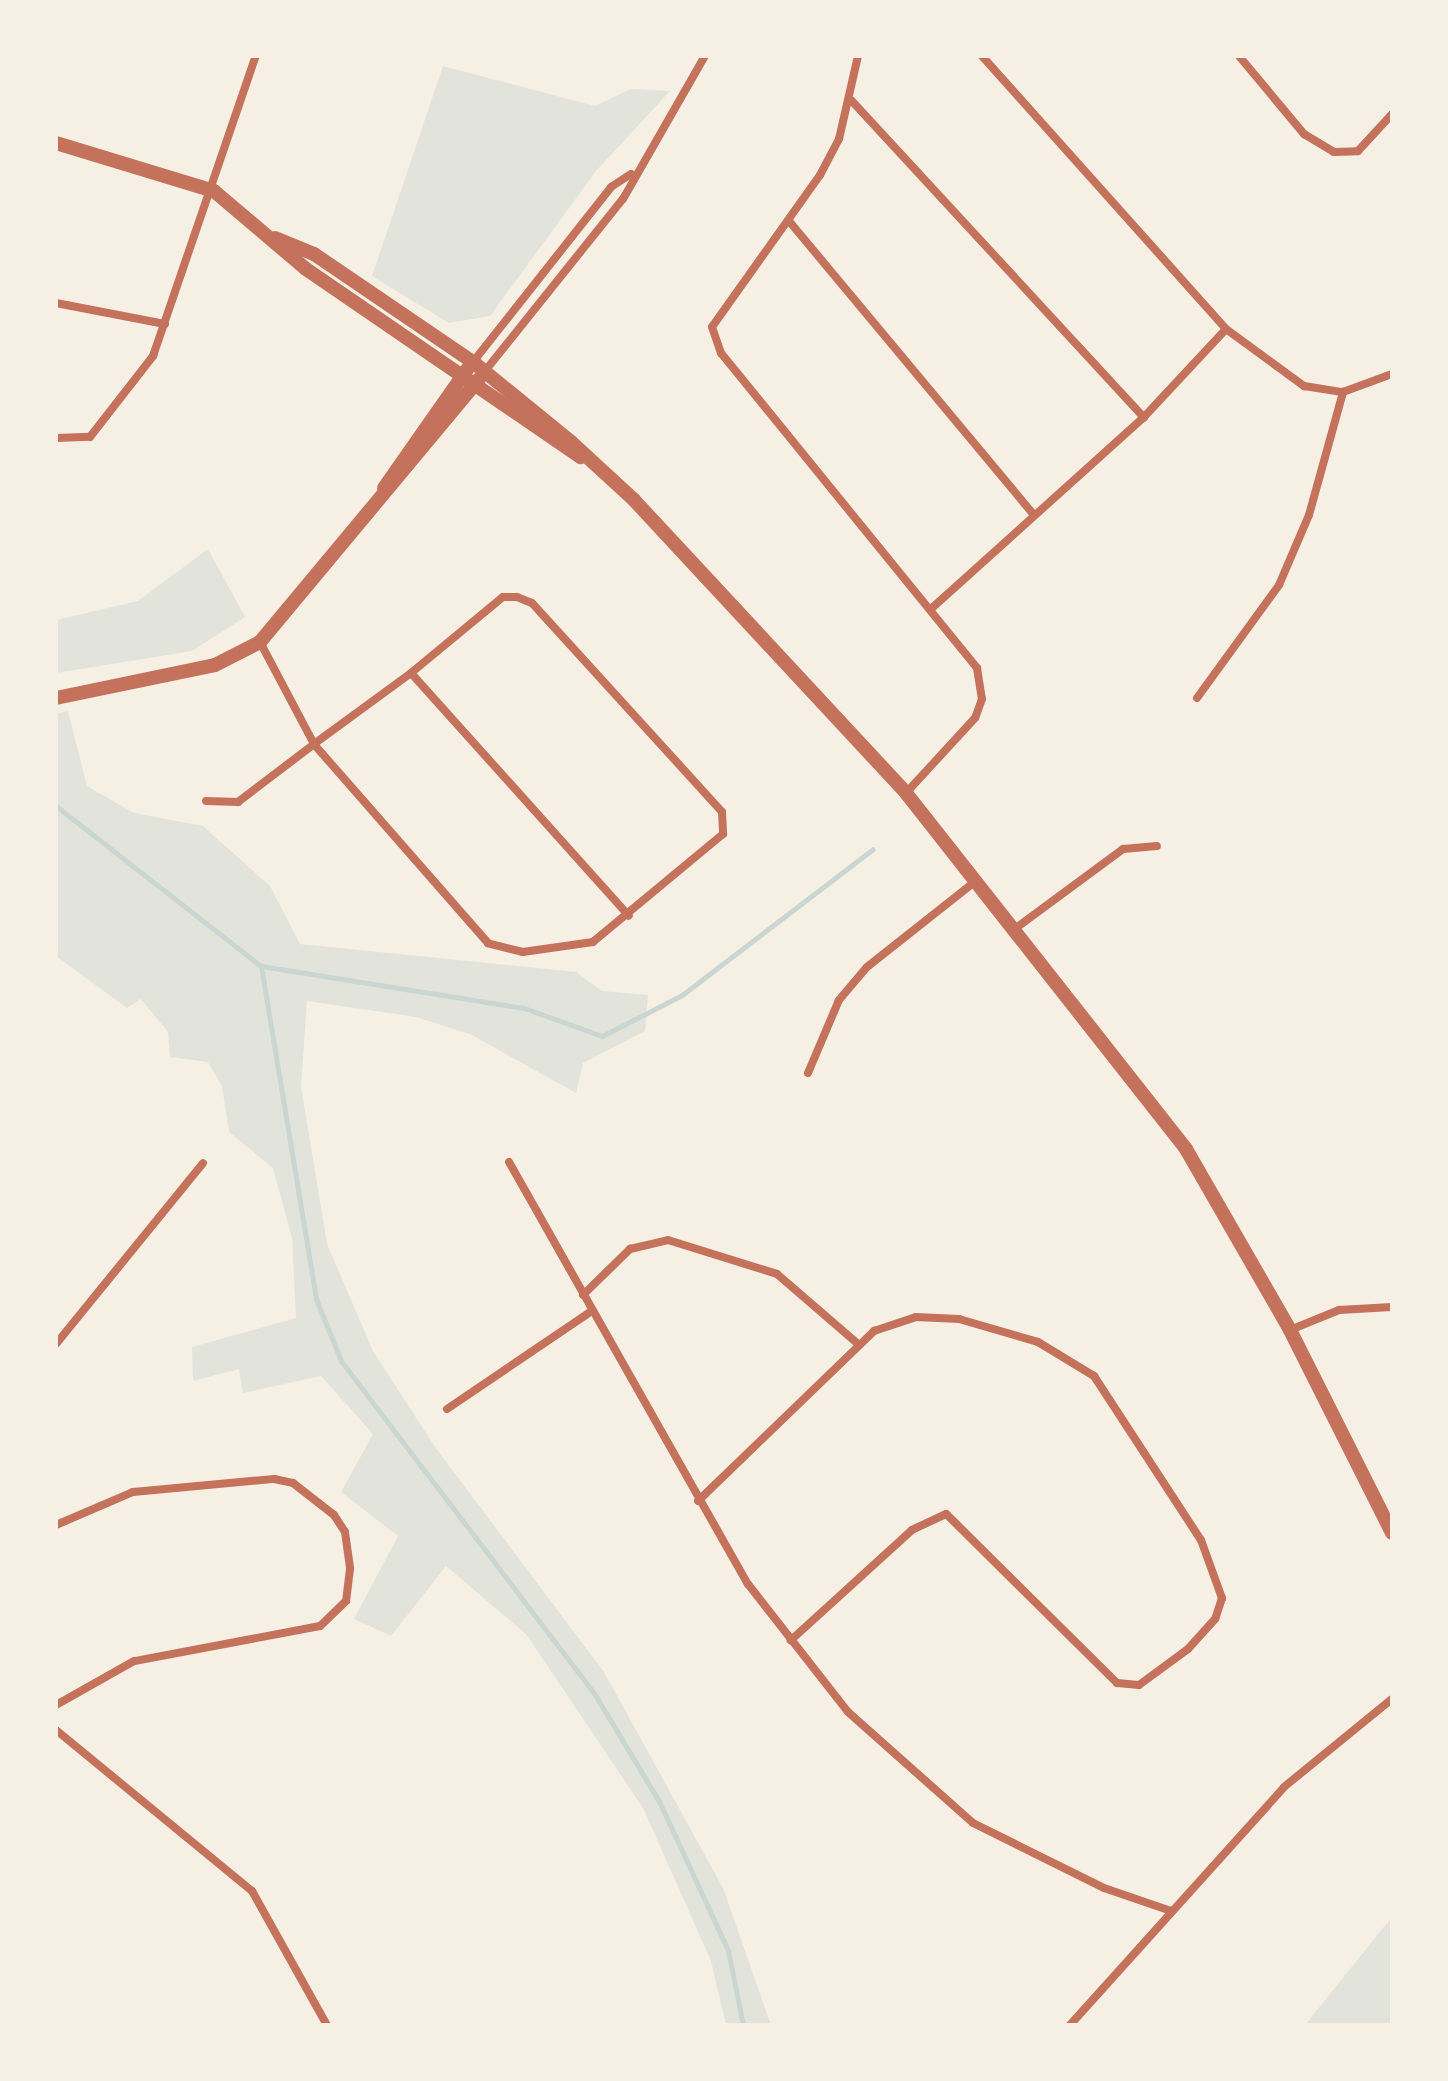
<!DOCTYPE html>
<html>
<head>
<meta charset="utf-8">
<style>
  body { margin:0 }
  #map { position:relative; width:1448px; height:2081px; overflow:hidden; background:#f6efe4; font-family:"Fira Sans",sans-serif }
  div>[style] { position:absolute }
  .green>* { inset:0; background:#e2e4dc }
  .stream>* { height:5px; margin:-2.5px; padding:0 2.5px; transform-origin:2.5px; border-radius:2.5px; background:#c9d6d2 }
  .minor>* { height:8px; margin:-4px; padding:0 4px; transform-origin:4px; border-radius:4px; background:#c5725c }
  .tertiary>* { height:14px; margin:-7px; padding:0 7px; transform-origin:7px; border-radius:7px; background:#c5725c }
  span { translate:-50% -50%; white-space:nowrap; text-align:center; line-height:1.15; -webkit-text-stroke:8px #f6efe4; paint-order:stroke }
  .frame { position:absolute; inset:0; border:58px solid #f6efe4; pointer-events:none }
</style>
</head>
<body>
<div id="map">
  <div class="green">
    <i style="clip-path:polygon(443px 66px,595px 106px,631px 89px,670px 91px,596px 171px,490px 316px,449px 323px,372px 276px)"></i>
    <i style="clip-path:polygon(208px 549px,245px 617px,192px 651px,56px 673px,56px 620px,138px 601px)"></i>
    <i style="clip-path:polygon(68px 711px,87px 786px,134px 813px,203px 826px,270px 886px,300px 944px,576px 972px,602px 991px,648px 995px,645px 1031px,583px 1063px,576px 1093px,470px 1034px,416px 1017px,307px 1001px,301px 1087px,327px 1244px,373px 1351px,435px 1447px,604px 1672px,723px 1888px,771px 2025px,726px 2025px,711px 1961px,643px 1808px,526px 1634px,446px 1566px,391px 1636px,354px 1619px,398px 1536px,341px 1492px,373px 1434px,321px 1376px,243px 1393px,239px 1369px,193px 1381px,192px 1347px,296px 1318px,292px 1238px,273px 1168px,229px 1132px,222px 1086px,208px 1062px,170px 1057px,168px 1032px,141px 999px,127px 1008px,56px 956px,56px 714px)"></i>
    <i style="clip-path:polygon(1392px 1917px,1392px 2025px,1305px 2025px,1391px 1918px)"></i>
  </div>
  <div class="stream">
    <i style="left:56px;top:806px;width:260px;rotate:38deg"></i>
    <i style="left:261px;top:966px;width:266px;rotate:9.1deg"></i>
    <i style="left:524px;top:1008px;width:83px;rotate:19.7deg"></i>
    <i style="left:602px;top:1036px;width:90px;rotate:-27.1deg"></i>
    <i style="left:682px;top:995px;width:240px;rotate:-37.4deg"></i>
    <i style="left:261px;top:966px;width:338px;rotate:80.6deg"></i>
    <i style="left:316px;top:1299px;width:67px;rotate:68deg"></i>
    <i style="left:341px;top:1361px;width:417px;rotate:52.7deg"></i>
    <i style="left:594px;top:1693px;width:126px;rotate:59deg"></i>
    <i style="left:659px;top:1801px;width:164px;rotate:65.2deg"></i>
    <i style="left:728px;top:1950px;width:76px;rotate:78.7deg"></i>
  </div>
  <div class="minor">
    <i style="left:858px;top:56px;width:85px;rotate:102.9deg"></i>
    <i style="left:839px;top:139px;width:41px;rotate:117.8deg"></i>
    <i style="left:820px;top:175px;width:186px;rotate:125.4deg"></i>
    <i style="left:712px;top:327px;width:28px;rotate:71deg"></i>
    <i style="left:721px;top:353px;width:406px;rotate:50.9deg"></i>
    <i style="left:977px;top:668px;width:31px;rotate:81deg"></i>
    <i style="left:982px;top:699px;width:20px;rotate:110deg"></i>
    <i style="left:975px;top:718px;width:102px;rotate:132.6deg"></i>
    <i style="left:982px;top:56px;width:366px;rotate:48.2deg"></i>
    <i style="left:1226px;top:329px;width:97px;rotate:36.2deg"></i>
    <i style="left:1304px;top:386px;width:39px;rotate:9deg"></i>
    <i style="left:1343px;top:392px;width:52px;rotate:-20.2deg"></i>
    <i style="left:1239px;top:56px;width:102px;rotate:50.2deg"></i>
    <i style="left:1304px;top:134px;width:35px;rotate:31deg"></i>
    <i style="left:1334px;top:152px;width:24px;rotate:-2deg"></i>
    <i style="left:1358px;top:151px;width:50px;rotate:-47.4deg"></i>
    <i style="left:851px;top:100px;width:432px;rotate:47.3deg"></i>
    <i style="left:789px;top:221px;width:380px;rotate:50.2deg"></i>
    <i style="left:56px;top:303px;width:111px;rotate:10.9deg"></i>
    <i style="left:473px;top:362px;width:223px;rotate:-51.7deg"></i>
    <i style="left:611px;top:187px;width:24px;rotate:-33deg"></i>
    <i style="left:485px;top:371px;width:221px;rotate:-51.3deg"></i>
    <i style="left:623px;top:199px;width:165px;rotate:-60.2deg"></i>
    <i style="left:56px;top:438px;width:34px;rotate:-2deg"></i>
    <i style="left:90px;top:437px;width:103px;rotate:-52.1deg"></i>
    <i style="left:153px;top:356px;width:317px;rotate:-71.1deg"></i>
    <i style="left:932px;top:608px;width:285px;rotate:-42deg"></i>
    <i style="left:1144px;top:417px;width:120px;rotate:-47deg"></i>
    <i style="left:411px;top:673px;width:326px;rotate:48.1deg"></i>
    <i style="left:1197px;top:698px;width:140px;rotate:-54deg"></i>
    <i style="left:1279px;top:585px;width:76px;rotate:-66.8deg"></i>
    <i style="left:1309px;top:515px;width:128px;rotate:-74.5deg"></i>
    <i style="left:206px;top:801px;width:32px;rotate:2deg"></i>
    <i style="left:238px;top:802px;width:96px;rotate:-37.3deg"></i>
    <i style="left:314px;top:744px;width:120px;rotate:-36.2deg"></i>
    <i style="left:411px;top:673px;width:119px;rotate:-39.6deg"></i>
    <i style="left:503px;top:597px;width:14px"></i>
    <i style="left:517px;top:597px;width:16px;rotate:22deg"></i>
    <i style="left:532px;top:603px;width:282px;rotate:47.7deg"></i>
    <i style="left:722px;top:812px;width:22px;rotate:87deg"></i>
    <i style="left:723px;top:834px;width:169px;rotate:140.3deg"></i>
    <i style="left:593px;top:942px;width:71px;rotate:171.9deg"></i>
    <i style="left:523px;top:952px;width:36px;rotate:-166deg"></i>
    <i style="left:488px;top:943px;width:264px;rotate:-131.2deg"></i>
    <i style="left:314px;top:744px;width:115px;rotate:-117.9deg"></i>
    <i style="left:1016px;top:928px;width:133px;rotate:-36.4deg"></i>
    <i style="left:1123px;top:849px;width:34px;rotate:-5deg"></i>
    <i style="left:808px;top:1073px;width:79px;rotate:-67deg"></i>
    <i style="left:839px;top:1000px;width:43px;rotate:-49.7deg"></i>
    <i style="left:867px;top:967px;width:140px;rotate:-38.3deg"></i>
    <i style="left:509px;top:1162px;width:485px;rotate:60.5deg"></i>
    <i style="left:748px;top:1584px;width:162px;rotate:52deg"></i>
    <i style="left:848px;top:1712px;width:167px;rotate:41.6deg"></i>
    <i style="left:973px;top:1823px;width:146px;rotate:26.4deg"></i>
    <i style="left:1104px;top:1888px;width:71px;rotate:18.9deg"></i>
    <i style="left:583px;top:1295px;width:66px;rotate:-44.4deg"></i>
    <i style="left:630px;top:1249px;width:39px;rotate:-13deg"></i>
    <i style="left:668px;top:1240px;width:114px;rotate:17.3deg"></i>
    <i style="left:777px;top:1274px;width:106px;rotate:40.8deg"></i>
    <i style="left:1290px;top:1330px;width:53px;rotate:-22.2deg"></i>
    <i style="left:1339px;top:1310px;width:53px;rotate:-3.2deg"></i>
    <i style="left:56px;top:1344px;width:233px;rotate:-50.9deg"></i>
    <i style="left:447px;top:1409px;width:175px;rotate:-34.1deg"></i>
    <i style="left:698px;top:1501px;width:245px;rotate:-44deg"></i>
    <i style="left:874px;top:1331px;width:44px;rotate:-18.4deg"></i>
    <i style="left:916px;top:1317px;width:43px;rotate:2.7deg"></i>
    <i style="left:959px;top:1319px;width:82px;rotate:16.2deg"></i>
    <i style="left:1038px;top:1342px;width:66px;rotate:31.3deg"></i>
    <i style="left:1094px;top:1376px;width:196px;rotate:56.9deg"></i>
    <i style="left:1201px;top:1540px;width:62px;rotate:70.1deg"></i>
    <i style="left:1222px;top:1598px;width:22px;rotate:108deg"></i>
    <i style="left:1215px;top:1619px;width:40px;rotate:132deg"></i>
    <i style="left:1188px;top:1649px;width:61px;rotate:143.7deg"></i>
    <i style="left:1139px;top:1685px;width:22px;rotate:-175deg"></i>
    <i style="left:1117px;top:1683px;width:240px;rotate:-135.3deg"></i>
    <i style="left:946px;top:1514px;width:38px;rotate:155deg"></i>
    <i style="left:912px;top:1530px;width:164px;rotate:137.7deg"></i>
    <i style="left:56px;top:1525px;width:84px;rotate:-23.2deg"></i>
    <i style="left:133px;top:1492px;width:142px;rotate:-5.3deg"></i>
    <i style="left:274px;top:1479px;width:19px;rotate:12deg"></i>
    <i style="left:293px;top:1483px;width:52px;rotate:38deg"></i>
    <i style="left:334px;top:1515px;width:20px;rotate:57deg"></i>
    <i style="left:345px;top:1532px;width:37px;rotate:82deg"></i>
    <i style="left:350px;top:1569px;width:32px;rotate:97deg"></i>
    <i style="left:346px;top:1601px;width:36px;rotate:136deg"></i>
    <i style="left:320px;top:1626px;width:189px;rotate:169.3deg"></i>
    <i style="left:134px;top:1661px;width:90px;rotate:150.6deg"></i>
    <i style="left:56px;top:1730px;width:254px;rotate:39.4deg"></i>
    <i style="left:252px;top:1891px;width:154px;rotate:60.8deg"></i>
    <i style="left:1070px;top:2025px;width:320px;rotate:-48deg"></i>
    <i style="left:1284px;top:1787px;width:139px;rotate:-39.2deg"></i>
  </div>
  <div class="tertiary">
    <i style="left:56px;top:143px;width:165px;rotate:16.9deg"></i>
    <i style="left:214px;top:191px;width:121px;rotate:40.3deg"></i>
    <i style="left:306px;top:269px;width:333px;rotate:34.4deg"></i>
    <i style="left:275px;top:238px;width:42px;rotate:22.3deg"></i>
    <i style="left:314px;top:254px;width:192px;rotate:34.2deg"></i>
    <i style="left:473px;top:362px;width:127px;rotate:39.2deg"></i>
    <i style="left:571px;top:442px;width:86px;rotate:42.6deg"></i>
    <i style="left:634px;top:500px;width:400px;rotate:47.1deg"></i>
    <i style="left:906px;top:793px;width:453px;rotate:51.8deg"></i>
    <i style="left:1186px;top:1149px;width:209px;rotate:60.1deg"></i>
    <i style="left:1290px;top:1330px;width:227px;rotate:63.3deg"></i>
    <i style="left:384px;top:488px;width:146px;rotate:-55deg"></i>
    <i style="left:56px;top:698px;width:162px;rotate:-11.7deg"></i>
    <i style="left:215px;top:665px;width:51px;rotate:-27.1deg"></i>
    <i style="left:260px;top:642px;width:342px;rotate:-50.2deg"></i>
  </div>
  <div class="frame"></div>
</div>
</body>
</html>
